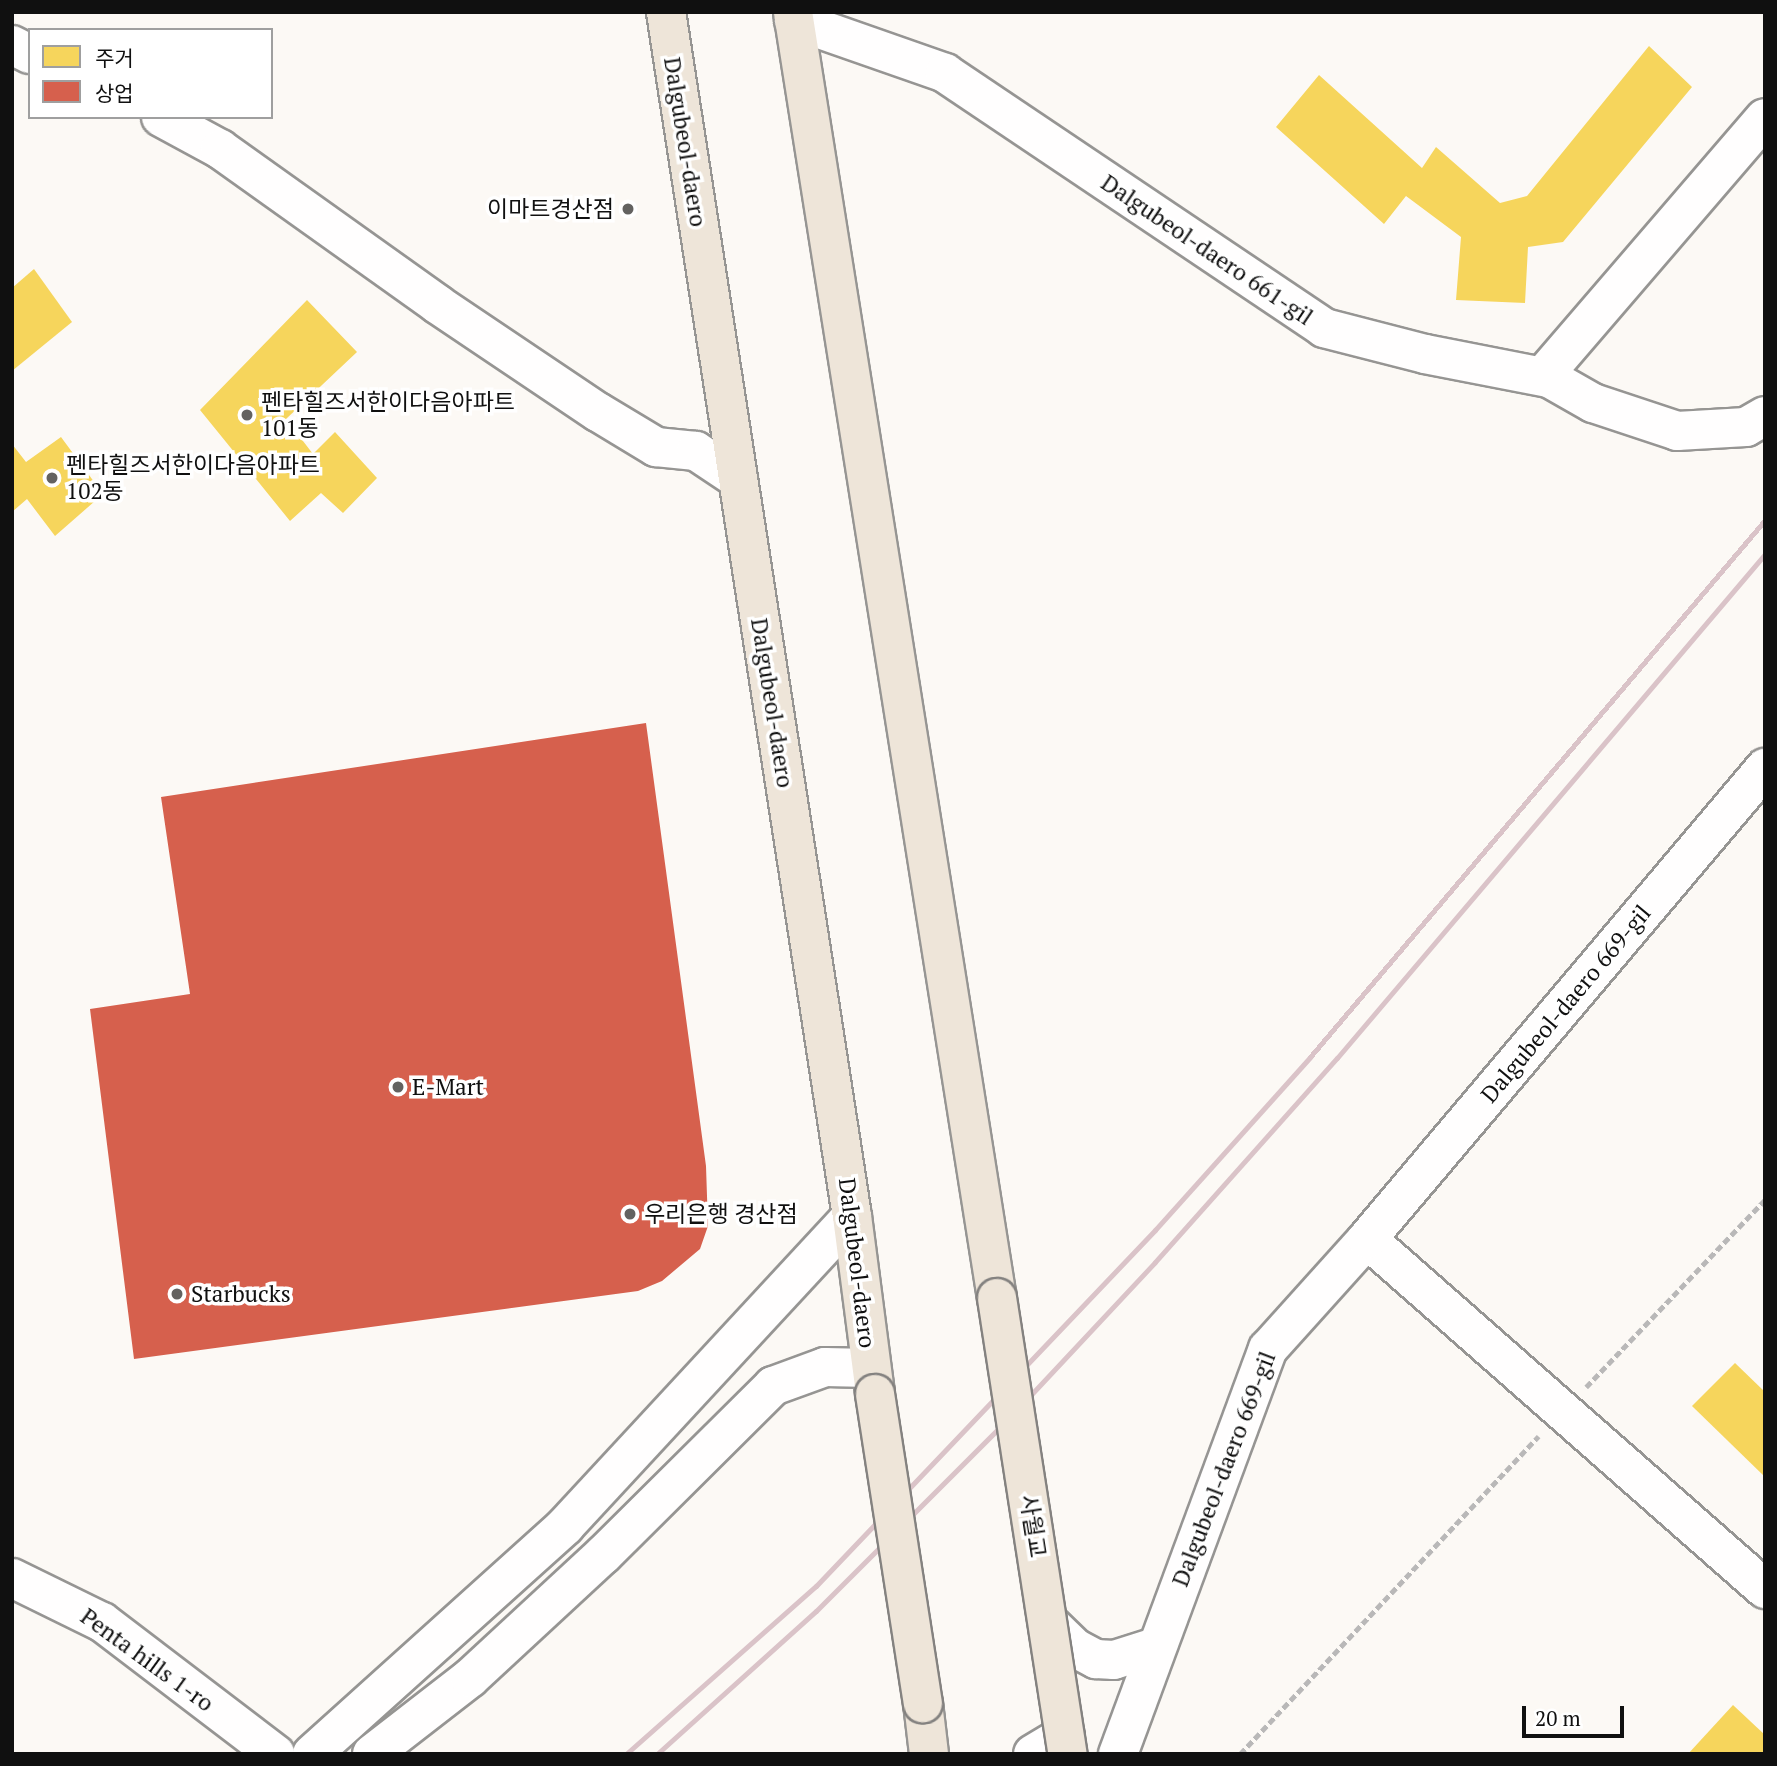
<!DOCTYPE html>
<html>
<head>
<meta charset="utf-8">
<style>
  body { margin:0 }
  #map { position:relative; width:1777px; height:1766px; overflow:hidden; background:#fcf9f5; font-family:"PT Serif","Noto Sans KR",serif }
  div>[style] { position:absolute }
  .homes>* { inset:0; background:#f6d55c }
  .shops>* { inset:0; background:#d6604d }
  .path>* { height:4.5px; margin-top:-2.25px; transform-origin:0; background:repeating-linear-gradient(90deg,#b9b8b8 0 7px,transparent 0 10.5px) }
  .roads { filter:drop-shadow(2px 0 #969593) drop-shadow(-2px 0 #969593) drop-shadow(0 2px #969593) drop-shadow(0 -2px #969593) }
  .minor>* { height:38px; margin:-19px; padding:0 19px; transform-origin:19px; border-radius:19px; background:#fffefe }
  .major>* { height:38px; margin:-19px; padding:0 19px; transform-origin:19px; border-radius:19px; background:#eee5d9 }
  .rail>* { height:5px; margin:-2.5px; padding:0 2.5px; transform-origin:2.5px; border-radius:2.5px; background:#dac3c8 }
  .bridges { filter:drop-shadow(2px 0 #848280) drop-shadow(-2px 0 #848280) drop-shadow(0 2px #848280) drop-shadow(0 -2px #848280) }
  .major-bridge>* { height:38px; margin:-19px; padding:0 19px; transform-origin:19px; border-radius:19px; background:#eee5d9 }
  .dots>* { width:19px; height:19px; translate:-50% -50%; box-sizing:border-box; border:4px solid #fff; border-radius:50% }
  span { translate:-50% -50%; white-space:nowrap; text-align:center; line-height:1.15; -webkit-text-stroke:7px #fff; paint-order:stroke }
  .street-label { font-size:23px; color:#101010 }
  .poi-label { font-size:23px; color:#101010 }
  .right { translate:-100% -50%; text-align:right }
  .left { translate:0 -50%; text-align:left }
  .frame { position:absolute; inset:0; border:14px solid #101010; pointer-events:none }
  .legend { position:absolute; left:28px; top:28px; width:245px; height:91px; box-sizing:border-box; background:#fff; border:2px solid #9f9f9f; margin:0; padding:9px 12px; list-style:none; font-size:21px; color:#101010 }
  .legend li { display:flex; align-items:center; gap:14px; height:35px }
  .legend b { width:35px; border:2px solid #9f9f9f }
  .scale { position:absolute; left:1522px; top:1706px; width:102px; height:32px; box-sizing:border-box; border:4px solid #101010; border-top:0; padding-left:9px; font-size:21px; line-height:24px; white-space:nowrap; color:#101010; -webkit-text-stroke:5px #fff; paint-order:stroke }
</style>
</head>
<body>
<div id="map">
  <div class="homes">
    <i style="clip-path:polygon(1649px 46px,1692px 87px,1563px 242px,1528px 247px,1525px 303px,1456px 300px,1461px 237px,1406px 196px,1384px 224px,1276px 127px,1319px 75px,1422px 168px,1436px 147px,1500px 203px,1527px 196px)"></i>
    <i style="clip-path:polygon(34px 269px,72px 322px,12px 371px,12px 288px)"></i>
    <i style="clip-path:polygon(307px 300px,357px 352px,286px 419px,313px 454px,335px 432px,377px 478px,343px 513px,321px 493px,290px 521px,200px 410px)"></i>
    <i style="clip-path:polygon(61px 437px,103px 494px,55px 536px,27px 499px,12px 512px,12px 444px,26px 462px)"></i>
    <i style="clip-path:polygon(1735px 1363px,1765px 1392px,1765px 1477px,1692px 1406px)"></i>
    <i style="clip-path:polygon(1733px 1705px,1765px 1735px,1765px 1754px,1688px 1754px)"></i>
  </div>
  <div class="shops">
    <i style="clip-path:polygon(646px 723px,706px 1166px,708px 1226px,700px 1249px,662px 1281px,638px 1291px,134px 1359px,90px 1009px,190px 994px,161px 797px)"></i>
  </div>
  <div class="path">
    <i style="left:1586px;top:1387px;width:259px;rotate:-46.3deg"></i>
    <i style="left:1240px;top:1754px;width:436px;rotate:-46.8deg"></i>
  </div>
  <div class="roads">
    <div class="minor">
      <i style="left:794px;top:20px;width:160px;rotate:19.3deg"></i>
      <i style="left:945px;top:73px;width:457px;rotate:33.9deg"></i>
      <i style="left:1324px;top:328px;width:104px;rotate:14.4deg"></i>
      <i style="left:1425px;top:354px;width:126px;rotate:11deg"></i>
      <i style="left:1549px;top:378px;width:51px;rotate:29.6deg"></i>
      <i style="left:1593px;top:403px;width:89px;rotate:18.4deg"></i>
      <i style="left:1677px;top:431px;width:69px;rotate:-3.3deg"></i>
      <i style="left:1746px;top:427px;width:22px;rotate:-30deg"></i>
      <i style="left:12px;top:45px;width:20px;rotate:27deg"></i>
      <i style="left:161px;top:117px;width:67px;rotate:28.5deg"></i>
      <i style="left:220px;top:149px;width:267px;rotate:35.5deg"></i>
      <i style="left:437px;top:304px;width:194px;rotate:33.9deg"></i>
      <i style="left:598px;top:412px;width:68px;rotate:31.1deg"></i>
      <i style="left:656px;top:447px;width:40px;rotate:5.7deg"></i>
      <i style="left:696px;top:451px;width:50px;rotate:33.7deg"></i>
      <i style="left:1543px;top:376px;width:340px;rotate:-49.3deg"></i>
      <i style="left:1367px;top:1239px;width:530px;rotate:41.33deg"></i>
      <i style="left:12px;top:1578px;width:100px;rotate:26.1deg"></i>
      <i style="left:102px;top:1622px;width:218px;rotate:37.3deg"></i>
      <i style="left:1048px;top:1622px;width:37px;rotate:44deg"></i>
      <i style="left:1075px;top:1648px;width:24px;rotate:28deg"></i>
      <i style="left:1096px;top:1659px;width:18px;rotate:3deg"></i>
      <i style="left:1114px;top:1660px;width:43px;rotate:-17.6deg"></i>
      <i style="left:312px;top:1754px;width:341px;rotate:-42deg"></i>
      <i style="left:565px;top:1526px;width:422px;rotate:-47.2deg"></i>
      <i style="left:372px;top:1754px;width:124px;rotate:-37.8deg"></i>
      <i style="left:470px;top:1678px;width:181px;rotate:-42.8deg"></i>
      <i style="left:603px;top:1555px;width:240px;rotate:-44.8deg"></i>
      <i style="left:773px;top:1386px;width:55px;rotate:-20.1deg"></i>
      <i style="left:825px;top:1367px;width:45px;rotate:1.3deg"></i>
      <i style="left:1033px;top:1754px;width:37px;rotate:-31deg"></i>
      <i style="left:1118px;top:1754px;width:432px;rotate:-69.7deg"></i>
      <i style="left:1268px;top:1349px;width:148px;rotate:-48deg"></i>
      <i style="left:1367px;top:1239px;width:617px;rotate:-49.8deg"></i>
    </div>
    <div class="major">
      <i style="left:666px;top:12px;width:1218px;rotate:81.22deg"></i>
      <i style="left:852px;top:1216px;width:179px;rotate:82.6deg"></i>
      <i style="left:793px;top:12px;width:1302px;rotate:80.99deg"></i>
      <i style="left:923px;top:1703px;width:51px;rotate:83.3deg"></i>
    </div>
  </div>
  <div class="rail">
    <i style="left:626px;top:1754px;width:254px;rotate:-41.5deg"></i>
    <i style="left:816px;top:1586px;width:492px;rotate:-46.4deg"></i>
    <i style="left:1155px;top:1230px;width:232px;rotate:-48.1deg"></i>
    <i style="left:1310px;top:1057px;width:704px;rotate:-49.73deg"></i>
    <i style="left:657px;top:1754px;width:214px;rotate:-42deg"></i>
    <i style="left:816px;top:1611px;width:277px;rotate:-45deg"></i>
    <i style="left:1012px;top:1415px;width:209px;rotate:-46.9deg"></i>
    <i style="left:1155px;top:1262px;width:273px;rotate:-48.3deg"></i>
    <i style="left:1337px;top:1058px;width:661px;rotate:-49.66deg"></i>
  </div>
  <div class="bridges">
    <div class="major-bridge">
      <i style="left:997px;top:1298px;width:461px;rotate:81.2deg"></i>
      <i style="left:875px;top:1394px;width:313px;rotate:81.2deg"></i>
    </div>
  </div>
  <div class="dots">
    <i style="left:628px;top:209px;background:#636260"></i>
    <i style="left:247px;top:415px;background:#636260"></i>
    <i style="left:52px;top:478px;background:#636260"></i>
    <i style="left:398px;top:1087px;background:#636260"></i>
    <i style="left:630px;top:1214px;background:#636260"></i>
    <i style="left:177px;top:1294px;background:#636260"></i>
  </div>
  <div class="street-label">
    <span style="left:685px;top:142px;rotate:81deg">Dalgubeol-daero</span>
    <span style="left:1207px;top:250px;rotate:34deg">Dalgubeol-daero 661-gil</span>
    <span style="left:772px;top:703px;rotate:81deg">Dalgubeol-daero</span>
    <span style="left:1566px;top:1004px;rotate:-50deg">Dalgubeol-daero 669-gil</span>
    <span style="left:857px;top:1263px;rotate:83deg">Dalgubeol-daero</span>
    <span style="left:1224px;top:1469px;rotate:-69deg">Dalgubeol-daero 669-gil</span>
    <span style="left:1033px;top:1526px;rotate:81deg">사월교</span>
    <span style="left:147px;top:1660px;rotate:36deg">Penta hills 1-ro</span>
  </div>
  <div class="poi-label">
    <span class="right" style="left:614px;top:209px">이마트경산점</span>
    <span class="left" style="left:261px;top:415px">펜타힐즈서한이다음아파트<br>101동</span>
    <span class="left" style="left:66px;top:478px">펜타힐즈서한이다음아파트<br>102동</span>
    <span class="left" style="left:412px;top:1087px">E-Mart</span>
    <span class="left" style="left:644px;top:1214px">우리은행 경산점</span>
    <span class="left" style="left:191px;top:1294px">Starbucks</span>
  </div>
  <div class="frame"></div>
  <ul class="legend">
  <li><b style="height:19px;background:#f6d55c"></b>주거</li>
  <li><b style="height:19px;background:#d6604d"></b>상업</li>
  </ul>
  <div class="scale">20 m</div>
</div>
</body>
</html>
